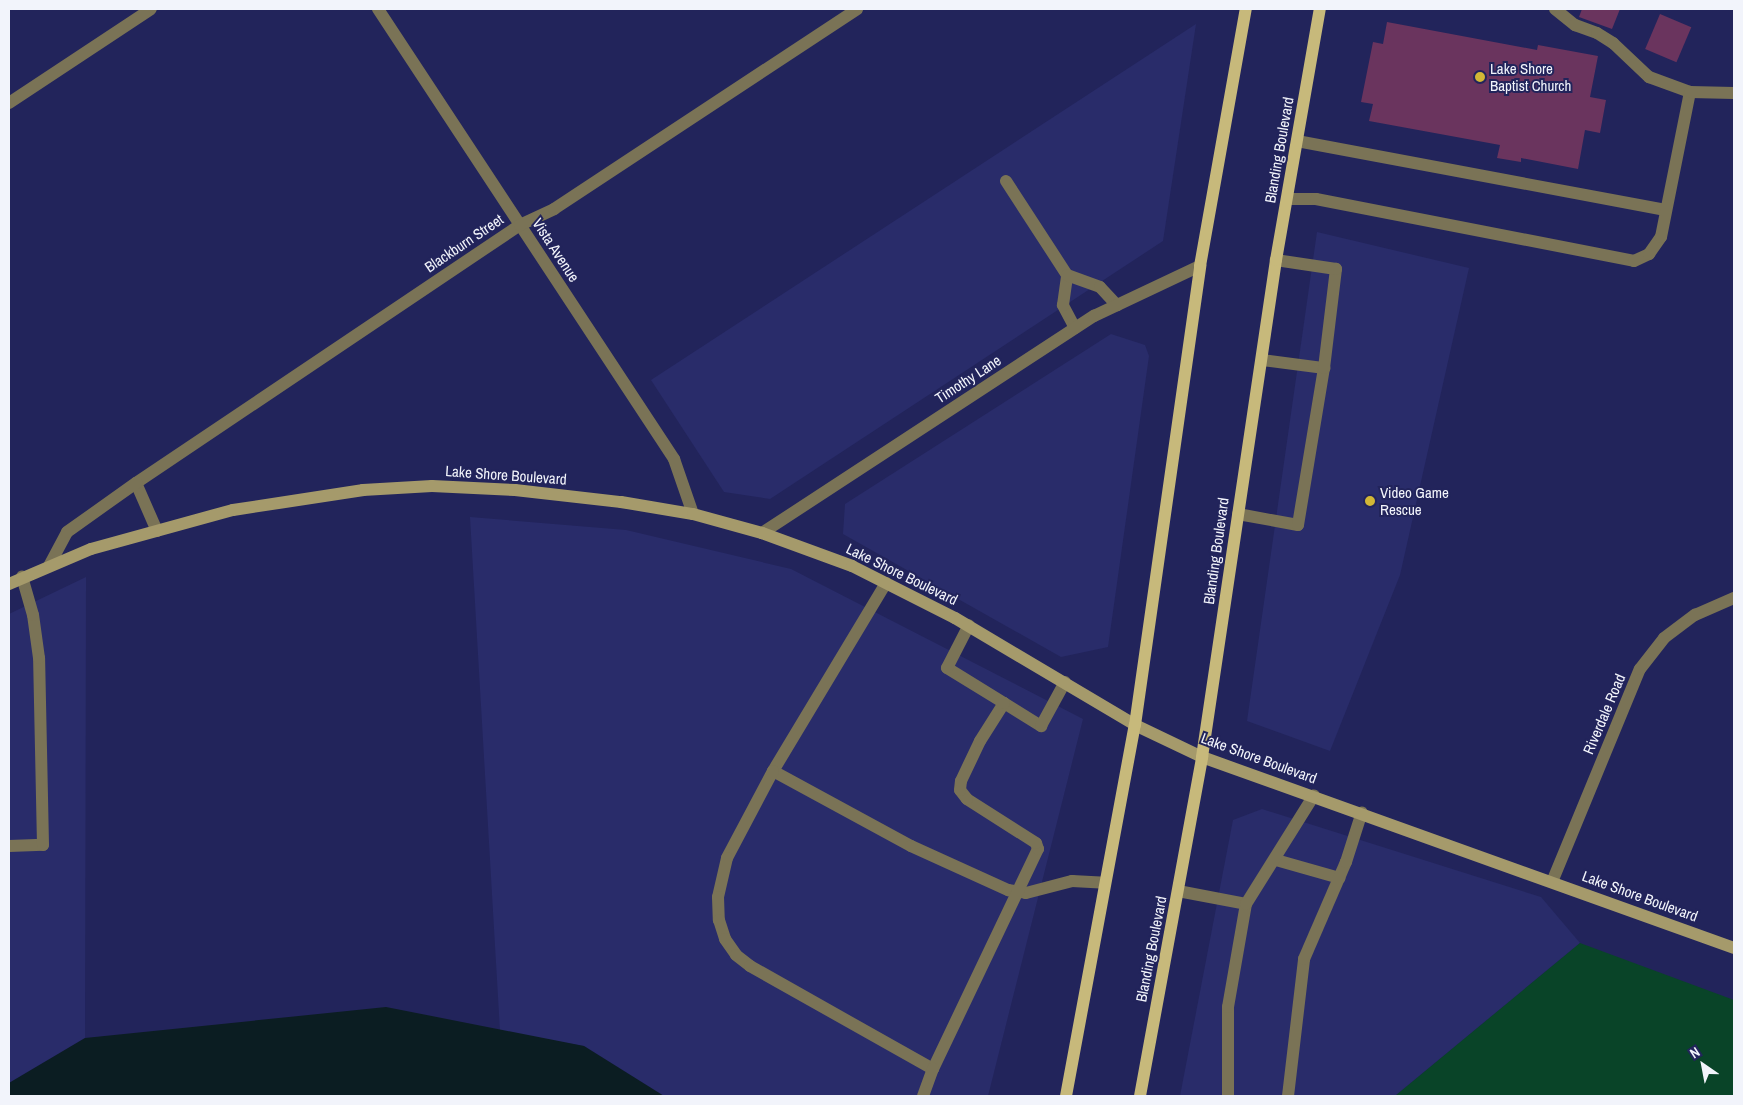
<!DOCTYPE html>
<html>
<head>
<meta charset="utf-8">
<style>
  body { margin:0 }
  #map { position:relative; width:1743px; height:1105px; overflow:hidden; background:#22245b; font-family:"Archivo Narrow",sans-serif }
  div>[style] { position:absolute }
  .built>* { inset:0; background:#292c6a }
  .green>* { inset:0; background:#094428 }
  .water>* { inset:0; background:#0b1d22 }
  .building>* { inset:0; background:#6a345e; transform-origin:0 0 }
  .lane>* { height:12px; margin:-6px; padding:0 6px; transform-origin:6px; border-radius:6px; background:#7a7356 }
  .street>* { height:12px; margin:-6px; padding:0 6px; transform-origin:6px; border-radius:6px; background:#7a7356 }
  .secondary>* { height:12px; margin:-6px; padding:0 6px; transform-origin:6px; border-radius:6px; background:#a59a6b }
  .primary>* { height:12px; margin:-6px; padding:0 6px; transform-origin:6px; border-radius:6px; background:#c7b97b }
  .dots>* { width:14px; height:14px; translate:-50% -50%; box-sizing:border-box; border:2px solid #22245b; border-radius:50% }
  span { translate:-50% -50%; white-space:nowrap; text-align:center; line-height:1.15; -webkit-text-stroke:4px #22245b; paint-order:stroke }
  .poi-label { font-size:15px; color:#f2f4fb }
  .left { translate:0 -50%; text-align:left }
  .street-label { font-size:15px; color:#f2f4fb }
  .frame { position:absolute; inset:0; border:10px solid #f2f4fb; pointer-events:none }
  .north { position:absolute; left:1678px; top:1040px; width:50px; height:50px; -webkit-text-stroke:4px #22245b; paint-order:stroke; rotate:327deg; font-size:14px; font-weight:700; line-height:20px; text-align:center; color:#f2f4fb }
  .north::after { content:''; display:block; margin:auto; width:18px; height:22px; background:#f2f4fb; clip-path:polygon(50% 0,100% 100%,50% 72%,0 100%) }
</style>
</head>
<body>
<div id="map">
  <div class="built">
    <i style="clip-path:polygon(1196px 24px,1163px 241px,770px 499px,724px 492px,651px 380px)"></i>
    <i style="clip-path:polygon(1317px 232px,1469px 268px,1400px 575px,1330px 751px,1247px 721px)"></i>
    <i style="clip-path:polygon(1111px 334px,1145px 345px,1149px 356px,1108px 647px,1061px 657px,843px 534px,845px 504px)"></i>
    <i style="clip-path:polygon(470px 517px,626px 530px,791px 569px,1083px 719px,988px 1096px,664px 1096px,584px 1046px,500px 1031px)"></i>
    <i style="clip-path:polygon(86px 577px,85px 1038px,9px 1083px,9px 614px)"></i>
    <i style="clip-path:polygon(1262px 809px,1541px 897px,1580px 943px,1395px 1096px,1180px 1096px,1233px 820px)"></i>
  </div>
  <div class="green">
    <i style="clip-path:polygon(1580px 943px,1734px 1000px,1734px 1096px,1395px 1096px)"></i>
  </div>
  <div class="water">
    <i style="clip-path:polygon(386px 1007px,584px 1046px,664px 1096px,9px 1096px,9px 1083px,85px 1038px)"></i>
  </div>
  <div class="building">
    <i style="clip-path:polygon(1582px 9px,1620px 9px,1612px 29px,1579px 17px)"></i>
    <i style="left:1660px;top:14px;width:34px;height:38px;rotate:23deg"></i>
    <i style="clip-path:polygon(1387px 22px,1537px 50px,1538px 45px,1598px 56px,1590px 97px,1606px 100px,1600px 133px,1585px 130px,1578px 169px,1521px 158px,1521px 162px,1497px 158px,1500px 145px,1369px 121px,1373px 104px,1361px 102px,1373px 42px,1383px 44px)"></i>
  </div>
  <div class="lane">
    <i style="left:1555px;top:9px;width:26px;rotate:39deg"></i>
    <i style="left:1575px;top:25px;width:23px;rotate:20deg"></i>
    <i style="left:1597px;top:33px;width:19px;rotate:32deg"></i>
    <i style="left:1613px;top:43px;width:50px;rotate:43.4deg"></i>
    <i style="left:1649px;top:77px;width:44px;rotate:20.1deg"></i>
    <i style="left:1297px;top:141px;width:375px;rotate:10.6deg"></i>
    <i style="left:1006px;top:181px;width:112px;rotate:57deg"></i>
    <i style="left:1287px;top:199px;width:29px"></i>
    <i style="left:1316px;top:199px;width:324px;rotate:11deg"></i>
    <i style="left:1634px;top:261px;width:17px;rotate:-25deg"></i>
    <i style="left:1649px;top:254px;width:21px;rotate:-55deg"></i>
    <i style="left:1661px;top:237px;width:148px;rotate:-78.7deg"></i>
    <i style="left:1690px;top:92px;width:44px;rotate:1.3deg"></i>
    <i style="left:1075px;top:328px;width:26px;rotate:-118deg"></i>
    <i style="left:1063px;top:305px;width:30px;rotate:-82deg"></i>
    <i style="left:1067px;top:275px;width:35px;rotate:20deg"></i>
    <i style="left:1100px;top:287px;width:25px;rotate:47deg"></i>
    <i style="left:1262px;top:360px;width:63px;rotate:7.4deg"></i>
    <i style="left:1238px;top:514px;width:61px;rotate:10.4deg"></i>
    <i style="left:1298px;top:525px;width:159px;rotate:-80.6deg"></i>
    <i style="left:1324px;top:368px;width:100px;rotate:-83.1deg"></i>
    <i style="left:1336px;top:269px;width:61px;rotate:-171.5deg"></i>
    <i style="left:886px;top:583px;width:219px;rotate:121deg"></i>
    <i style="left:773px;top:771px;width:157px;rotate:28.5deg"></i>
    <i style="left:911px;top:846px;width:107px;rotate:24.4deg"></i>
    <i style="left:1008px;top:890px;width:18px;rotate:9deg"></i>
    <i style="left:1026px;top:893px;width:48px;rotate:-14.6deg"></i>
    <i style="left:1072px;top:881px;width:33px;rotate:3deg"></i>
    <i style="left:1004px;top:703px;width:44px;rotate:31.9deg"></i>
    <i style="left:1041px;top:726px;width:50px;rotate:-61.4deg"></i>
    <i style="left:773px;top:771px;width:98px;rotate:117.9deg"></i>
    <i style="left:727px;top:858px;width:40px;rotate:103deg"></i>
    <i style="left:718px;top:897px;width:23px;rotate:88deg"></i>
    <i style="left:719px;top:920px;width:20px;rotate:72deg"></i>
    <i style="left:725px;top:939px;width:19px;rotate:55deg"></i>
    <i style="left:736px;top:955px;width:18px;rotate:38deg"></i>
    <i style="left:750px;top:966px;width:210px;rotate:29.4deg"></i>
    <i style="left:933px;top:1069px;width:244px;rotate:-64.5deg"></i>
    <i style="left:1038px;top:849px;width:6px;rotate:-108deg"></i>
    <i style="left:1036px;top:843px;width:82px;rotate:-147.5deg"></i>
    <i style="left:967px;top:799px;width:11px;rotate:-128deg"></i>
    <i style="left:960px;top:790px;width:9px;rotate:-84deg"></i>
    <i style="left:961px;top:781px;width:44px;rotate:-64.6deg"></i>
    <i style="left:980px;top:741px;width:45px;rotate:-57.7deg"></i>
    <i style="left:1004px;top:703px;width:67px;rotate:-148.4deg"></i>
    <i style="left:947px;top:668px;width:48px;rotate:-62.9deg"></i>
    <i style="left:9px;top:846px;width:34px;rotate:-2deg"></i>
    <i style="left:43px;top:845px;width:187px;rotate:-91.2deg"></i>
    <i style="left:39px;top:658px;width:43px;rotate:-97.9deg"></i>
    <i style="left:33px;top:615px;width:40px;rotate:-106deg"></i>
    <i style="left:1276px;top:860px;width:66px;rotate:15.9deg"></i>
    <i style="left:1178px;top:891px;width:69px;rotate:10.8deg"></i>
    <i style="left:923px;top:1096px;width:29px;rotate:-70deg"></i>
    <i style="left:1228px;top:1096px;width:89px;rotate:-90deg"></i>
    <i style="left:1228px;top:1007px;width:105px;rotate:-80.1deg"></i>
    <i style="left:1246px;top:904px;width:128px;rotate:-58deg"></i>
    <i style="left:1288px;top:1096px;width:138px;rotate:-83.3deg"></i>
    <i style="left:1304px;top:959px;width:106px;rotate:-66.6deg"></i>
    <i style="left:1346px;top:862px;width:52px;rotate:-72.3deg"></i>
  </div>
  <div class="street">
    <i style="left:378px;top:9px;width:539px;rotate:56.66deg"></i>
    <i style="left:674px;top:459px;width:58px;rotate:70.9deg"></i>
    <i style="left:9px;top:103px;width:170px;rotate:-33.5deg"></i>
    <i style="left:157px;top:531px;width:52px;rotate:-113.6deg"></i>
    <i style="left:136px;top:483px;width:463px;rotate:-33.9deg"></i>
    <i style="left:520px;top:225px;width:38px;rotate:-25deg"></i>
    <i style="left:554px;top:209px;width:363px;rotate:-33.4deg"></i>
    <i style="left:762px;top:533px;width:397px;rotate:-33.2deg"></i>
    <i style="left:1094px;top:316px;width:117px;rotate:-25.3deg"></i>
    <i style="left:49px;top:566px;width:38px;rotate:-62deg"></i>
    <i style="left:67px;top:532px;width:85px;rotate:-35.4deg"></i>
    <i style="left:1552px;top:882px;width:230px;rotate:-67.6deg"></i>
    <i style="left:1640px;top:669px;width:39px;rotate:-52deg"></i>
    <i style="left:1664px;top:638px;width:39px;rotate:-37deg"></i>
    <i style="left:1695px;top:615px;width:43px;rotate:-23.6deg"></i>
  </div>
  <div class="secondary">
    <i style="left:9px;top:584px;width:89px;rotate:-23.1deg"></i>
    <i style="left:91px;top:549px;width:147px;rotate:-15.4deg"></i>
    <i style="left:233px;top:510px;width:132px;rotate:-8.7deg"></i>
    <i style="left:363px;top:490px;width:69px;rotate:-3.3deg"></i>
    <i style="left:432px;top:486px;width:83px;rotate:2.8deg"></i>
    <i style="left:515px;top:490px;width:107px;rotate:6.5deg"></i>
    <i style="left:621px;top:502px;width:73px;rotate:9.5deg"></i>
    <i style="left:693px;top:514px;width:72px;rotate:15.4deg"></i>
    <i style="left:762px;top:533px;width:96px;rotate:20.1deg"></i>
    <i style="left:852px;top:566px;width:115px;rotate:26.8deg"></i>
    <i style="left:955px;top:618px;width:209px;rotate:30.7deg"></i>
    <i style="left:1135px;top:725px;width:74px;rotate:25.5deg"></i>
    <i style="left:1202px;top:757px;width:565px;rotate:19.75deg"></i>
  </div>
  <div class="primary">
    <i style="left:1066px;top:1096px;width:377px;rotate:-79.5deg"></i>
    <i style="left:1135px;top:725px;width:464px;rotate:-81.9deg"></i>
    <i style="left:1200px;top:266px;width:261px;rotate:-79.9deg"></i>
    <i style="left:1140px;top:1096px;width:345px;rotate:-79.6deg"></i>
    <i style="left:1202px;top:757px;width:502px;rotate:-81.53deg"></i>
    <i style="left:1276px;top:260px;width:255px;rotate:-80.1deg"></i>
  </div>
  <div class="dots">
    <i style="left:1480px;top:77px;background:#d2b736"></i>
    <i style="left:1370px;top:501px;background:#d2b736"></i>
  </div>
  <div class="poi-label">
    <span class="left" style="left:1490px;top:77px">Lake Shore<br>Baptist Church</span>
    <span class="left" style="left:1380px;top:501px">Video Game<br>Rescue</span>
  </div>
  <div class="street-label">
    <span style="left:1279px;top:150px;rotate:-80deg">Blanding Boulevard</span>
    <span style="left:464px;top:243px;rotate:-34deg">Blackburn Street</span>
    <span style="left:556px;top:250px;rotate:57deg">Vista Avenue</span>
    <span style="left:968px;top:379px;rotate:-33deg">Timothy Lane</span>
    <span style="left:506px;top:475px;rotate:4deg">Lake Shore Boulevard</span>
    <span style="left:1216px;top:551px;rotate:-82deg">Blanding Boulevard</span>
    <span style="left:902px;top:574px;rotate:26deg">Lake Shore Boulevard</span>
    <span style="left:1604px;top:714px;rotate:-67deg">Riverdale Road</span>
    <span style="left:1259px;top:758px;rotate:20deg">Lake Shore Boulevard</span>
    <span style="left:1640px;top:896px;rotate:20deg">Lake Shore Boulevard</span>
    <span style="left:1151px;top:949px;rotate:-79deg">Blanding Boulevard</span>
  </div>
  <div class="frame"></div>
  <div class="north">N</div>
</div>
</body>
</html>
